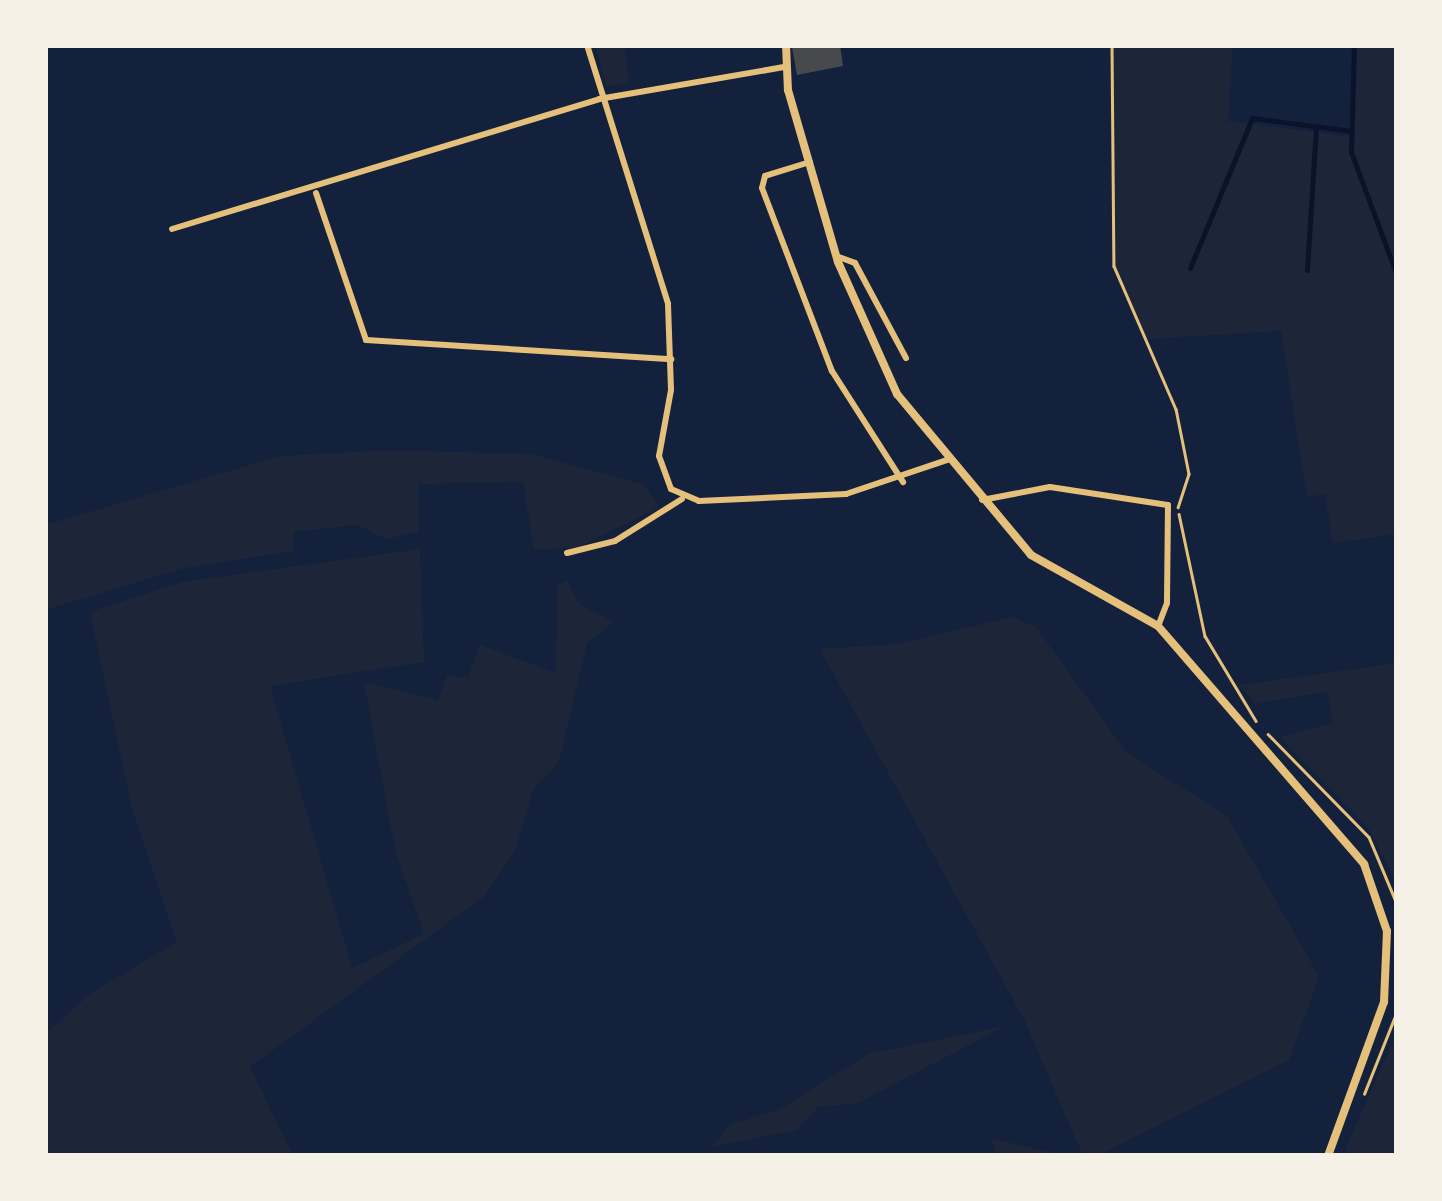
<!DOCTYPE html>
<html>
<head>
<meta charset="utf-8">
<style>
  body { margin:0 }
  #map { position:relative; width:1442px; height:1201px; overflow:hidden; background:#14213d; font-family:"Fira Sans Condensed",sans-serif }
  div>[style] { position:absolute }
  .green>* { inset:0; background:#1d2539 }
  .stream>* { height:5px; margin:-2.5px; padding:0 2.5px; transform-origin:2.5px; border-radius:2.5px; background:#0b132b }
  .building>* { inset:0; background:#48494c }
  .path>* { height:2.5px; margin:-1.25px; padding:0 1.25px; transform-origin:1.25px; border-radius:1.25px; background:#e5c07b }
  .minor>* { height:6px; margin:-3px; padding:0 3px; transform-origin:3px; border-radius:3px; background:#e5c07b }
  .tertiary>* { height:8px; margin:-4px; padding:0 4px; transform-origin:4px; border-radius:4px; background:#e5c07b }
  span { translate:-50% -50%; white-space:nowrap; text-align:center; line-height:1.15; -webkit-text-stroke:8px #f6f1e7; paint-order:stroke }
  .frame { position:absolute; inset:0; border:48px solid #f6f1e7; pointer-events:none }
</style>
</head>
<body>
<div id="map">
  <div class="green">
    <i style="clip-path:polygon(596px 45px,624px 45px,629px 82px,606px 87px)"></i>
    <i style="clip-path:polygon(1112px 45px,1233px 45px,1228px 121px,1352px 137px,1354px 45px,1397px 45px,1397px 534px,1333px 543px,1325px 494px,1307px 497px,1281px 331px,1146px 339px,1114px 266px)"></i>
    <i style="clip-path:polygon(390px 450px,531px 454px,643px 484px,659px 507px,579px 547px,534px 550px,523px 482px,418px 484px,419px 532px,386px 539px,357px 525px,293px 532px,294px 551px,184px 568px,45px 610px,45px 525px,280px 456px)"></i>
    <i style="clip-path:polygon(420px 549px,424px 662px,270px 686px,352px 968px,424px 934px,395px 849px,364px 682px,438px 700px,447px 676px,468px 677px,480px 645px,556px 673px,557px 586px,567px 580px,579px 604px,614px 622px,587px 643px,559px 762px,533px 790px,515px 850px,483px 897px,250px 1067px,293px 1156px,45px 1156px,45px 1034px,91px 993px,177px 942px,132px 808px,90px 612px,183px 582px)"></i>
    <i style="clip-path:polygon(1012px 617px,1036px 627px,1126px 752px,1227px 816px,1319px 976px,1289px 1060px,1097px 1156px,1083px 1156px,1025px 1021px,820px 649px,898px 644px)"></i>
    <i style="clip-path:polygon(1397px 663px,1397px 883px,1367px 826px,1280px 737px,1333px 723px,1327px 692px,1255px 703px,1239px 685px)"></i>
    <i style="clip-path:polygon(1005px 1026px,858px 1103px,818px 1107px,798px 1130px,712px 1147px,729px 1125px,780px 1109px,868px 1054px)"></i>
    <i style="clip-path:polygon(1397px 1033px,1397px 1156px,1347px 1156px,1347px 1145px)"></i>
    <i style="clip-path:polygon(991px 1138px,1040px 1150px,1065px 1156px,998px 1156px)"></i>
  </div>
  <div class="stream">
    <i style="left:1354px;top:45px;width:107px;rotate:91.6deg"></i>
    <i style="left:1351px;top:152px;width:132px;rotate:69.6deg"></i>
    <i style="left:1190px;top:268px;width:162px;rotate:-67.5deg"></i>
    <i style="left:1252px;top:118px;width:101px;rotate:7.4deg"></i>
    <i style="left:1307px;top:270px;width:144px;rotate:-86.4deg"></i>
    <i style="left:1391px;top:1156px;width:7px;rotate:-27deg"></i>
  </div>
  <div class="building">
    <i style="clip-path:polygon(803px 45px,840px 45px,843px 66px,797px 75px,792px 47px)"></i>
  </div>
  <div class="path">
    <i style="left:1112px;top:45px;width:221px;rotate:89.5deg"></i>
    <i style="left:1114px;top:266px;width:156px;rotate:66.6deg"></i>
    <i style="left:1176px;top:409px;width:66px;rotate:78.7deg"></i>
    <i style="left:1189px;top:474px;width:35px;rotate:108deg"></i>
    <i style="left:1179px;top:514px;width:125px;rotate:78deg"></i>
    <i style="left:1205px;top:636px;width:99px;rotate:59deg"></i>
    <i style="left:1268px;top:734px;width:144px;rotate:45.6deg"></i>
    <i style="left:1369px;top:837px;width:73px;rotate:67.3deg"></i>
    <i style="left:1364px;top:1094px;width:89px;rotate:-68.3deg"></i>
  </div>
  <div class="minor">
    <i style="left:587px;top:45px;width:271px;rotate:72.6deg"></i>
    <i style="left:668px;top:304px;width:86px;rotate:88deg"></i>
    <i style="left:671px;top:390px;width:67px;rotate:100.3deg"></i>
    <i style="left:659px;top:456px;width:35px;rotate:70deg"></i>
    <i style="left:671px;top:489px;width:30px;rotate:23deg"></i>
    <i style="left:699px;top:501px;width:147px;rotate:-2.7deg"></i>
    <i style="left:846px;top:494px;width:107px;rotate:-18.6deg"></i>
    <i style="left:810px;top:162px;width:47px;rotate:162.7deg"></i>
    <i style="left:765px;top:176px;width:12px;rotate:104deg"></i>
    <i style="left:762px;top:188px;width:196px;rotate:69.1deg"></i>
    <i style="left:832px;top:371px;width:132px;rotate:57.4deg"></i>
    <i style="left:316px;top:193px;width:155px;rotate:71.2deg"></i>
    <i style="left:366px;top:340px;width:306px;rotate:3.6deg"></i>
    <i style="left:172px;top:229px;width:446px;rotate:-16.9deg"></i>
    <i style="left:599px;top:99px;width:189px;rotate:-9.8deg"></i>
    <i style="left:836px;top:256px;width:20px;rotate:20deg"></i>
    <i style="left:855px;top:263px;width:108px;rotate:61.8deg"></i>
    <i style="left:982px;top:500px;width:69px;rotate:-10.8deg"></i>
    <i style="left:1050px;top:487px;width:119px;rotate:8.7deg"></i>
    <i style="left:1168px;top:505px;width:98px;rotate:90.6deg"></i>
    <i style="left:1167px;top:603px;width:25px;rotate:111deg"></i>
    <i style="left:567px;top:553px;width:49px;rotate:-14deg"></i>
    <i style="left:615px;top:541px;width:79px;rotate:-32.1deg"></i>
  </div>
  <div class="tertiary">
    <i style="left:786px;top:45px;width:45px;rotate:87.5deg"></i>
    <i style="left:788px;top:90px;width:179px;rotate:73.8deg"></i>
    <i style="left:838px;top:262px;width:145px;rotate:65.9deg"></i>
    <i style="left:897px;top:394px;width:209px;rotate:50.2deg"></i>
    <i style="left:1031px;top:555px;width:145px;rotate:29.2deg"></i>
    <i style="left:1158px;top:626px;width:315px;rotate:49.1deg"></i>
    <i style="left:1364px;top:864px;width:71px;rotate:71.1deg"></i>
    <i style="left:1387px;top:931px;width:71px;rotate:92.4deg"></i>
    <i style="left:1384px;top:1002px;width:164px;rotate:110deg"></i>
  </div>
  <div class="frame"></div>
</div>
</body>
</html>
